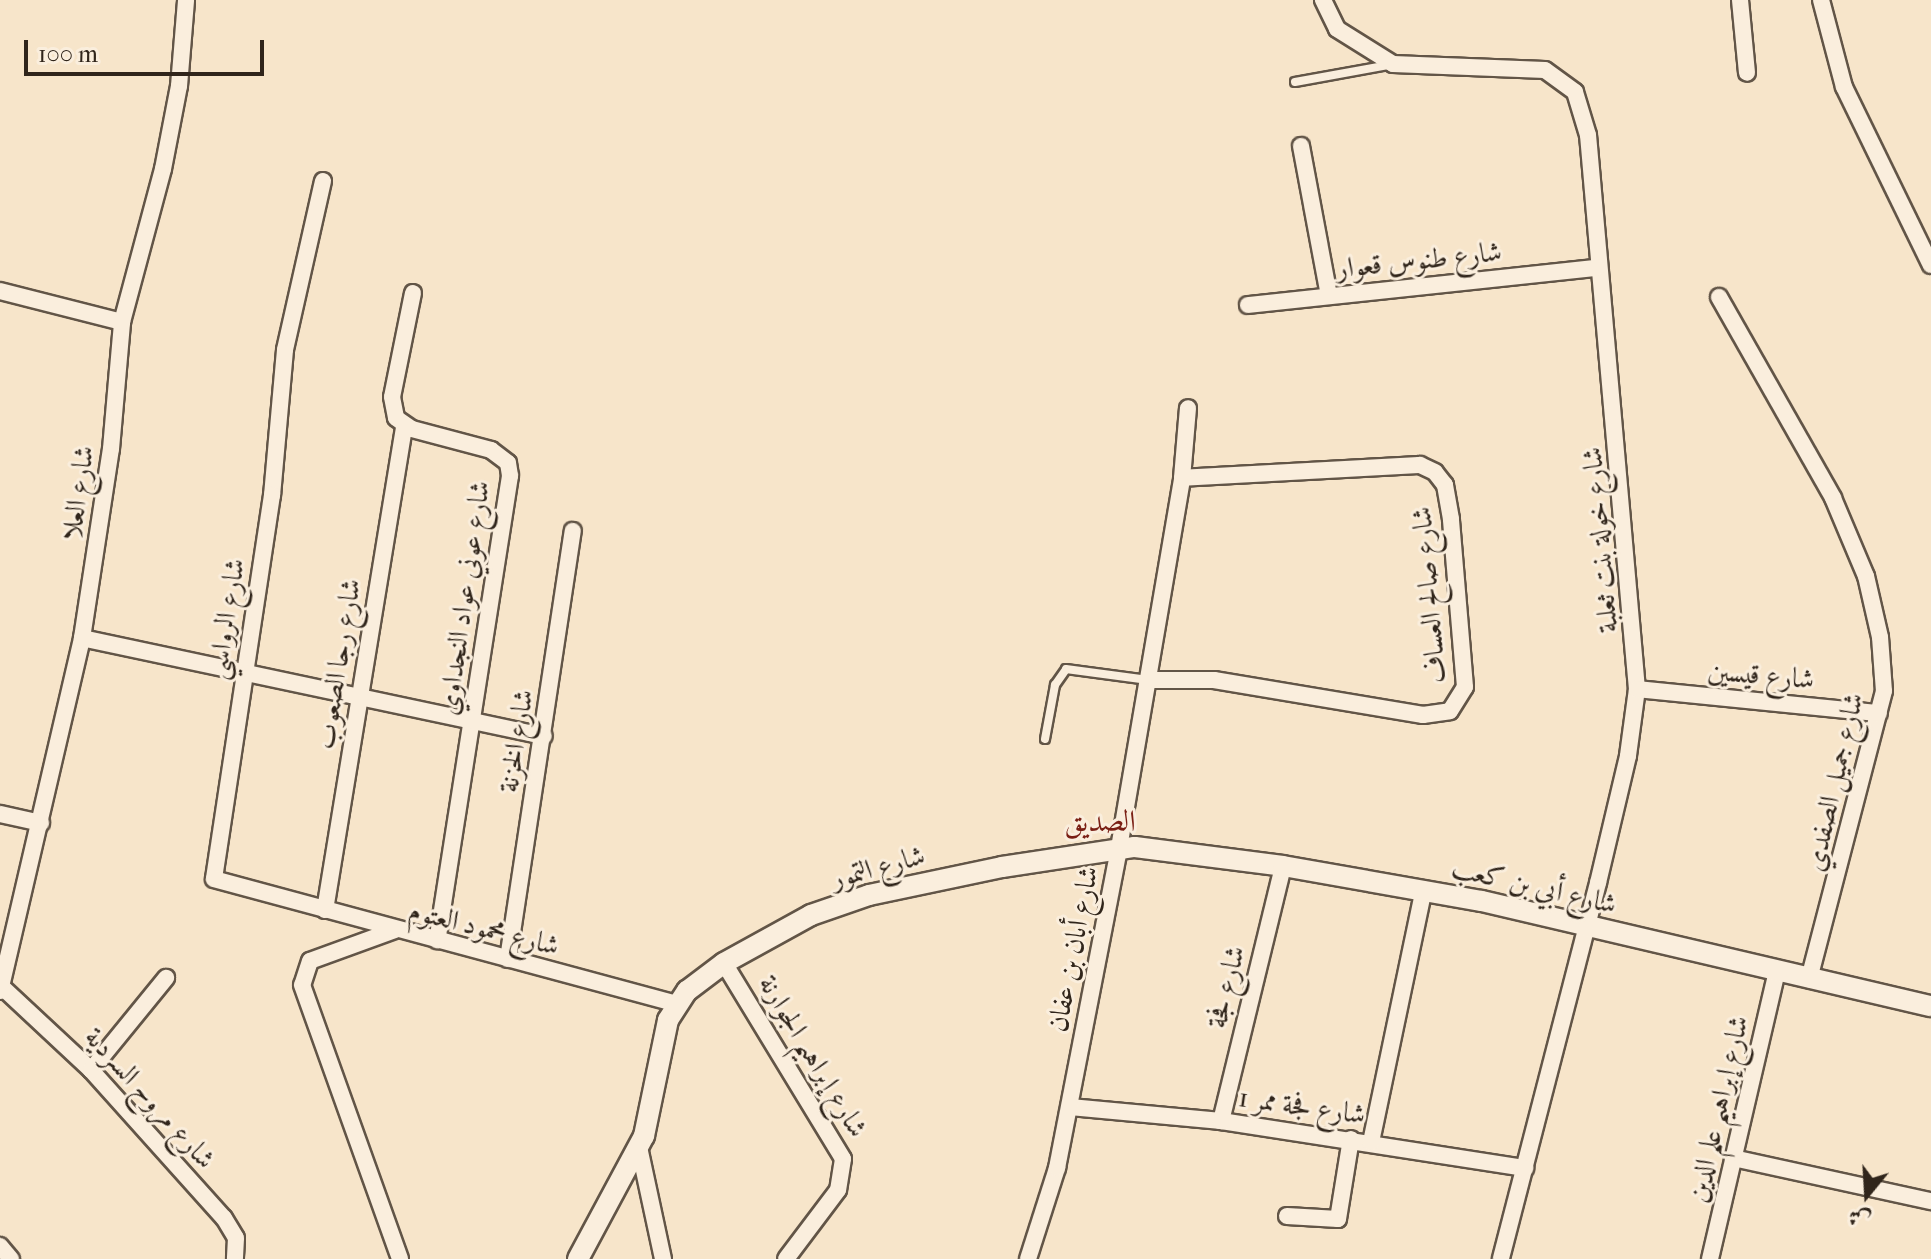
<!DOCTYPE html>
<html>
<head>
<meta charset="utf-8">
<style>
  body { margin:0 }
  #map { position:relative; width:1931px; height:1259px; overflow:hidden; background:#f7e5ca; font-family:"IM FELL French Canon",Amiri,serif }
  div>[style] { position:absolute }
  .roads { filter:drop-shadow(2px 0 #625547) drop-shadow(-2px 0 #625547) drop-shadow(0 2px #625547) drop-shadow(0 -2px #625547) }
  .service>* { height:8px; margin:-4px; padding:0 4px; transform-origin:4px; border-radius:4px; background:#faeedd }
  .minor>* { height:16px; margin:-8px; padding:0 8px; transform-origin:8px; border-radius:8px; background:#faeedd }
  .tertiary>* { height:20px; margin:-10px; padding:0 10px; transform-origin:10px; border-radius:10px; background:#faeedd }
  span { translate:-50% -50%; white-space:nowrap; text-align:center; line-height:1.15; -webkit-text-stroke:6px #faeedd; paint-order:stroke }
  .street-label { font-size:28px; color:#30251b }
  .neighbourhood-label { font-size:30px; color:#7a1f14 }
  .north { position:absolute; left:1827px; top:1155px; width:80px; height:80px; -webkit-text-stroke:6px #faeedd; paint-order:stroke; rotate:198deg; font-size:22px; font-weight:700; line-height:32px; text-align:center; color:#30251b }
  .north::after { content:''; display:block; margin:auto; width:28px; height:36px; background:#30251b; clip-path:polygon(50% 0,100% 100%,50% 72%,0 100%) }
  .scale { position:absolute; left:24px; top:40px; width:240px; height:36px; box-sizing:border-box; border:4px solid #30251b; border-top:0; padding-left:10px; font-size:24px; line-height:28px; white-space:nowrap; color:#30251b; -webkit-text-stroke:6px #faeedd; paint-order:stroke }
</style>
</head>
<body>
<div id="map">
  <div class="roads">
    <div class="service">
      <i style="left:1295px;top:82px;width:96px;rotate:-10.3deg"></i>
      <i style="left:1045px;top:739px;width:55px;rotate:-79.5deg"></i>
      <i style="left:1055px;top:685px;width:19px;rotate:-55deg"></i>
      <i style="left:1066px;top:669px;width:83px;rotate:7.6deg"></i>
    </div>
    <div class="minor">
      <i style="left:1323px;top:0;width:32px;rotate:64deg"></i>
      <i style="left:1337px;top:29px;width:66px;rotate:32deg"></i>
      <i style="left:1393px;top:64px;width:152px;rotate:2.3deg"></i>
      <i style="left:1545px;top:70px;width:37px;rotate:36deg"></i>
      <i style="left:1575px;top:92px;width:45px;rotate:73.2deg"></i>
      <i style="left:1588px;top:135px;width:556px;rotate:84.95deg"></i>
      <i style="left:1637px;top:689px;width:68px;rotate:97.7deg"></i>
      <i style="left:1628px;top:756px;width:130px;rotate:103.3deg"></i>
      <i style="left:1598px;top:883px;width:388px;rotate:104.5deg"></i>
      <i style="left:1740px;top:0;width:73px;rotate:84.5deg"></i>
      <i style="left:1821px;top:0;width:90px;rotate:75.2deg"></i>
      <i style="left:1844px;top:87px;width:198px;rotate:64deg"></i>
      <i style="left:1301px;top:146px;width:152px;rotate:79.4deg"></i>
      <i style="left:323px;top:181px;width:173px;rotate:102.7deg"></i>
      <i style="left:285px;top:350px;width:146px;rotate:95.1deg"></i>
      <i style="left:272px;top:495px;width:388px;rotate:98.6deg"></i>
      <i style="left:214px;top:879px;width:480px;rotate:15.1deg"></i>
      <i style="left:0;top:291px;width:126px;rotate:14.3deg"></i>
      <i style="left:413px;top:293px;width:106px;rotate:101.4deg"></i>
      <i style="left:392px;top:397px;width:21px;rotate:79deg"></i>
      <i style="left:396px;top:418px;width:19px;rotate:35deg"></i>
      <i style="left:412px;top:429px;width:82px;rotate:14.9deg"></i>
      <i style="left:491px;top:450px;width:21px;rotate:37deg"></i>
      <i style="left:508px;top:463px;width:13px;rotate:81deg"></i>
      <i style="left:510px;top:476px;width:470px;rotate:98.9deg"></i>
      <i style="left:1719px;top:297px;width:231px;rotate:60.4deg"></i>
      <i style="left:1833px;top:498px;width:85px;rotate:67.1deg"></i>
      <i style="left:1866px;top:576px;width:63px;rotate:77.1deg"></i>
      <i style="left:1880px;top:637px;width:54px;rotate:85.8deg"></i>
      <i style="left:1884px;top:691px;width:298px;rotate:104.6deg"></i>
      <i style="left:1248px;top:305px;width:350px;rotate:-6.1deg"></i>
      <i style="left:82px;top:638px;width:472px;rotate:12deg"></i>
      <i style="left:1149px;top:680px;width:65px"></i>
      <i style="left:1214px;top:680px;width:212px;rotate:9.5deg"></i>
      <i style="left:1423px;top:715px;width:27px;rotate:-8deg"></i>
      <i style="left:1450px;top:711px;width:28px;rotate:-58deg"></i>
      <i style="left:1465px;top:687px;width:169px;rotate:-94.8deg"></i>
      <i style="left:1451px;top:519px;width:35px;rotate:-100deg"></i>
      <i style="left:1445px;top:485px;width:16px;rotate:-128deg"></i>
      <i style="left:1435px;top:472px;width:17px;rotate:-155deg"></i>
      <i style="left:1420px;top:465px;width:238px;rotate:176.9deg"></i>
      <i style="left:1637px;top:689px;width:243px;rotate:5.7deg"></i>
      <i style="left:0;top:814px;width:42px;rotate:12.4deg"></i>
      <i style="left:325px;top:910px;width:490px;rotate:-80.7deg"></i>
      <i style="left:395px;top:930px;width:90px;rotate:160deg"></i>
      <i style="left:310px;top:961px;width:25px;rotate:108deg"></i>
      <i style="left:302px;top:985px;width:291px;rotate:70.3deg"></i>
      <i style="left:508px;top:959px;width:433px;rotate:-81.4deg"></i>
      <i style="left:724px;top:963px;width:229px;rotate:58.7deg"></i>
      <i style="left:843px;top:1159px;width:31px;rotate:99deg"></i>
      <i style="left:838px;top:1190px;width:86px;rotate:127deg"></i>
      <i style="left:1px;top:986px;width:123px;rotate:43deg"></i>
      <i style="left:91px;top:1070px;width:199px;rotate:48.1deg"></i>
      <i style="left:224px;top:1218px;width:23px;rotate:59deg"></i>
      <i style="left:236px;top:1238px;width:21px;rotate:93deg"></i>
      <i style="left:0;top:991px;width:362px;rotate:-76.9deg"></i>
      <i style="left:82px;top:638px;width:191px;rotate:-81.3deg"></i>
      <i style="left:111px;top:449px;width:127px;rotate:-85deg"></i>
      <i style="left:122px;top:322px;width:158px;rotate:-75deg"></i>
      <i style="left:163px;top:169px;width:85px;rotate:-79.1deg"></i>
      <i style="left:179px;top:86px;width:86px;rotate:-85.3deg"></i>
      <i style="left:91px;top:1070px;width:119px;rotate:-50.8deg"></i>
      <i style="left:1070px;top:1107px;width:152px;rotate:5.3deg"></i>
      <i style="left:1221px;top:1121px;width:308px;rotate:8.8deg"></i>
      <i style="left:1221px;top:1121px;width:262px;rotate:-76.3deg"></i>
      <i style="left:1371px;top:1142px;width:258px;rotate:-78.2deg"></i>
      <i style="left:639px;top:1147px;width:115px;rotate:77.9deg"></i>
      <i style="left:1733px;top:1158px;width:203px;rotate:12.3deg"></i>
      <i style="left:1287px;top:1216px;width:51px;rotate:3.4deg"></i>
      <i style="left:1338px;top:1219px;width:81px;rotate:-80.8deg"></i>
      <i style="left:0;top:1246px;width:17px;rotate:50deg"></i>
      <i style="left:1028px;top:1259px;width:96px;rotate:-72.3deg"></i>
      <i style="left:1057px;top:1168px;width:326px;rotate:-79deg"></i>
      <i style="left:1119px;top:848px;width:375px;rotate:-80.3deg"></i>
      <i style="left:1182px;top:478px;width:70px;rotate:-85.1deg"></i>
      <i style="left:1710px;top:1259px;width:296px;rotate:-76.9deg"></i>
    </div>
    <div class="tertiary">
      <i style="left:578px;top:1259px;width:140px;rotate:-61.8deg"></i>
      <i style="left:644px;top:1136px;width:118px;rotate:-78.3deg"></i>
      <i style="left:668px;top:1020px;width:35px;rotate:-57deg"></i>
      <i style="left:687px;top:991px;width:46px;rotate:-37.1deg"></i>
      <i style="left:724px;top:963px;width:99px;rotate:-28.9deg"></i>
      <i style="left:811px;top:915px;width:61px;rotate:-19deg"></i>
      <i style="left:869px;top:895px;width:136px;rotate:-11.9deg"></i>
      <i style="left:1002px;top:867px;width:134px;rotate:-8.6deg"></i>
      <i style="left:1135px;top:847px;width:149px;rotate:7.3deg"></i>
      <i style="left:1283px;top:866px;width:202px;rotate:10deg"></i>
      <i style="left:1482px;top:901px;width:461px;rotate:13.2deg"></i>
    </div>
  </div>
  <div class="street-label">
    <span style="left:1419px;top:260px;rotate:-6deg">شارع طنوس قعوار</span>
    <span style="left:78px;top:493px;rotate:-82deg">شارع العلا</span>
    <span style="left:1600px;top:540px;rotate:-95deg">شارع خولة بنت ثعلبة</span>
    <span style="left:1429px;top:595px;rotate:-95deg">شارع صالح العساف</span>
    <span style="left:464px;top:598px;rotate:-82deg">شارع عوني عواد النجداوي</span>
    <span style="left:226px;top:619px;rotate:-81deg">شارع الرواسي</span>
    <span style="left:338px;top:664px;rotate:-81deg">شارع رجا الصعوب</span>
    <span style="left:1761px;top:675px;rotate:5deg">شارع قيسين</span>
    <span style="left:516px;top:741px;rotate:-81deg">شارع الخزنة</span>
    <span style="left:1834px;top:782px;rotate:-77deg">شارع جميل الصفدي</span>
    <span style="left:878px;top:867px;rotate:-15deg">شارع التمور</span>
    <span style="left:1534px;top:886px;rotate:13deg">شارع أبي بن كعب</span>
    <span style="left:484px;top:928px;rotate:14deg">شارع محمود العتوم</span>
    <span style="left:1073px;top:949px;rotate:-79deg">شارع أبان بن عفان</span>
    <span style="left:1226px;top:987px;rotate:-76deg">شارع فجة</span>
    <span style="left:813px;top:1056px;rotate:59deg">شارع إبراهيم الجوارنة</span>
    <span style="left:150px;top:1098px;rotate:48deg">شارع مروح السردية</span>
    <span style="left:1302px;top:1106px;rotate:8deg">شارع فجة ممر 1</span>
    <span style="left:1718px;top:1109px;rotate:-77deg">شارع إبراهيم علم الدين</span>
  </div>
  <div class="neighbourhood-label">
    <span style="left:1100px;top:822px">الصديق</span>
  </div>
  <div class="north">ش</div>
  <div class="scale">100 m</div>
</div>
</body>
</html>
